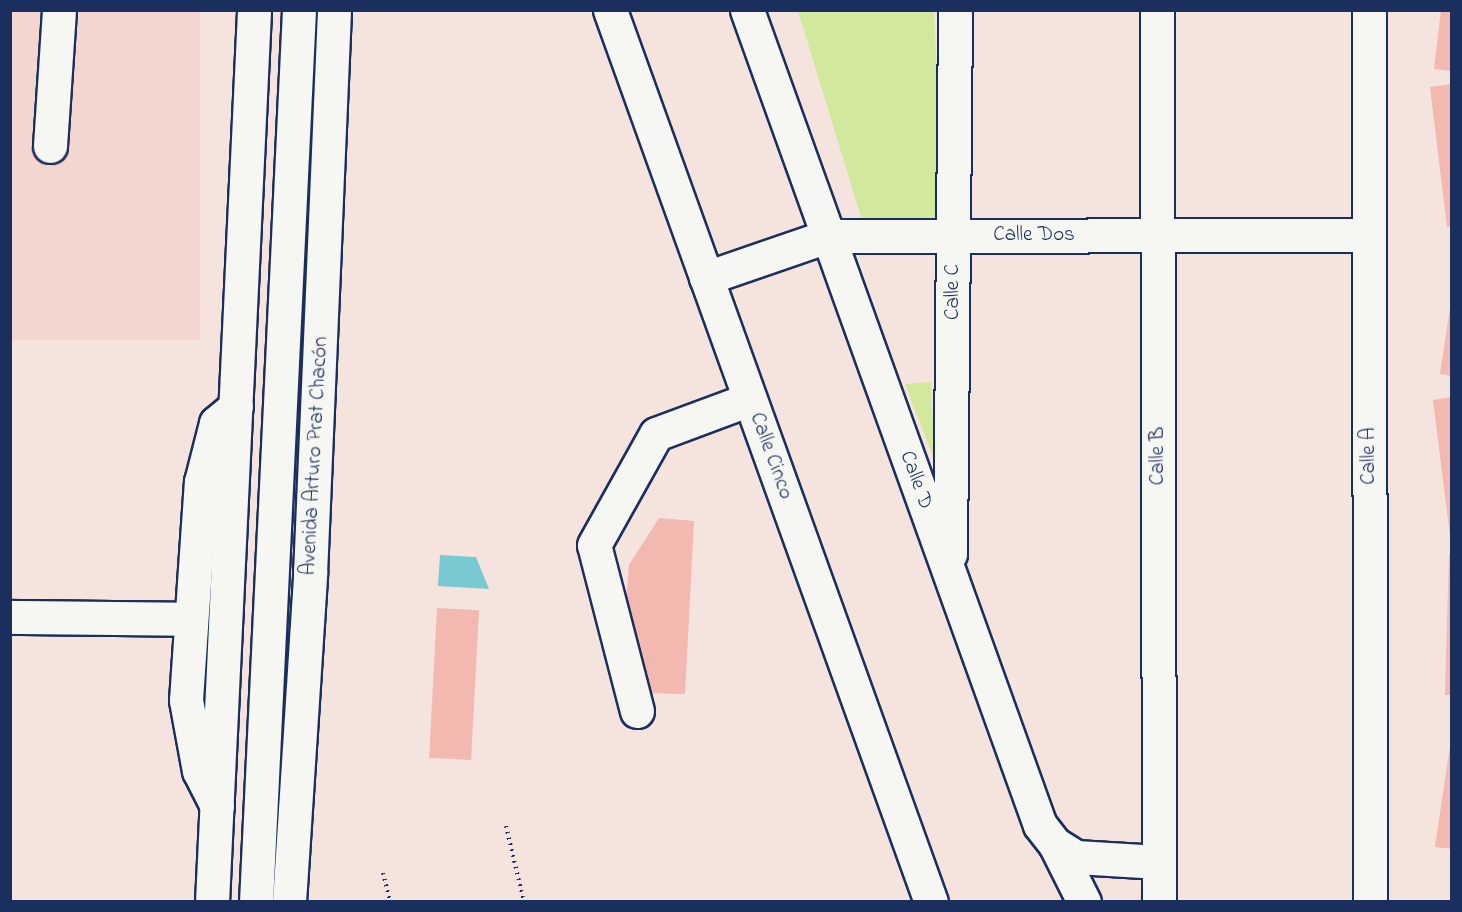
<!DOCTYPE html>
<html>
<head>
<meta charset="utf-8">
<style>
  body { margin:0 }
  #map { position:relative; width:1462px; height:912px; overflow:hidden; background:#f5e3de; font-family:"Indie Flower",sans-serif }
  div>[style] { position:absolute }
  .built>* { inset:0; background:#f4d6d0; transform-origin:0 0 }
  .green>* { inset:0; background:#d2e89d }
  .water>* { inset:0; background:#79c9d3 }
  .building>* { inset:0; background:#f3b8af; transform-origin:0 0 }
  .path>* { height:4px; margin-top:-2px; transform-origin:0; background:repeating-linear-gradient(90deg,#1b2f5e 0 1.5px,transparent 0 6px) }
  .roads { filter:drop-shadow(2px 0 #1b2f5e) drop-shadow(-2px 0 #1b2f5e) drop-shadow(0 2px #1b2f5e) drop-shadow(0 -2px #1b2f5e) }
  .minor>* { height:33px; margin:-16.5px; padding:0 16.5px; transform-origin:16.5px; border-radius:16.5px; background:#f6f6f2 }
  .major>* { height:33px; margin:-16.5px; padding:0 16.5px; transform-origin:16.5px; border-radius:16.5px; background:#f6f6f2 }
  span { translate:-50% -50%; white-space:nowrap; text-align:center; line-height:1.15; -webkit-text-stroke:5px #f6f6f2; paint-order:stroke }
  .street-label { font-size:21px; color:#1b2f5e }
  .frame { position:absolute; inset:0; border:12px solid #1b2f5e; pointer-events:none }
</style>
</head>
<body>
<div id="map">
  <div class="built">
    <i style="left:10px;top:11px;width:190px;height:329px"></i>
  </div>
  <div class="green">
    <i style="clip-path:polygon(798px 11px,934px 11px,944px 219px,862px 220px)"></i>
    <i style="clip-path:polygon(931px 382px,935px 462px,905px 384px)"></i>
  </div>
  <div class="water">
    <i style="clip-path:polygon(440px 555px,476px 557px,489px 589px,438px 586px)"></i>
  </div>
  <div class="building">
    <i style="clip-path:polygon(1441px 10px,1452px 10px,1452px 71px,1434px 69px)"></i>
    <i style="clip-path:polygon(1452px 84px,1452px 226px,1447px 227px,1430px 87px)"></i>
    <i style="clip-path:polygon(1452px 294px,1452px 376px,1440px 374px)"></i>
    <i style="clip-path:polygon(1452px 397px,1452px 536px,1450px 536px,1433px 400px)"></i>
    <i style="clip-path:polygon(659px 518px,694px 521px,685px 694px,645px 693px,624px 628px,629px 565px)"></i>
    <i style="clip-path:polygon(1449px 554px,1452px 554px,1452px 695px,1445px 695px)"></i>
    <i style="left:437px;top:608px;width:42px;height:150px;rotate:3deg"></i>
    <i style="clip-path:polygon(1452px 732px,1452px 849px,1435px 847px)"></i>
  </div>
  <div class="path">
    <i style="left:506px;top:826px;width:78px;rotate:76.7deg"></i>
    <i style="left:383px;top:873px;width:30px;rotate:76deg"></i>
    <i style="left:465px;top:900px;width:2px;rotate:90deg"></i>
  </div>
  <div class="roads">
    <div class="minor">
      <i style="left:610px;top:10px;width:948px;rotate:70.21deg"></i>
      <i style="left:747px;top:10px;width:866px;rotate:70.23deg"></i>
      <i style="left:1040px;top:825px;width:24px;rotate:52deg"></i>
      <i style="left:1055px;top:844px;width:25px;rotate:32deg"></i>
      <i style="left:1076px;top:857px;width:83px;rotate:3.4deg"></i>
      <i style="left:1157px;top:10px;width:892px;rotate:89.87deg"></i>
      <i style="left:1369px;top:10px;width:892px;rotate:89.94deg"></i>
      <i style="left:50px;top:146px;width:136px;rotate:-86.2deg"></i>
      <i style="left:706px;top:278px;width:129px;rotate:-19deg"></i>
      <i style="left:828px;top:236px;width:541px;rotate:-0.11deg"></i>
      <i style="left:950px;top:554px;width:544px;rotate:-89.47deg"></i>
      <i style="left:10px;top:617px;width:181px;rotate:0.6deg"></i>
      <i style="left:637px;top:711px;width:171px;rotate:-104.5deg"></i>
      <i style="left:594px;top:545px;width:127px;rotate:-60.8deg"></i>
      <i style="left:656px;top:434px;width:100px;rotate:-20.4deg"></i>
      <i style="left:217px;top:806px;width:39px;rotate:-117deg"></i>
      <i style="left:199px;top:771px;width:72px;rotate:-100.4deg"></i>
      <i style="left:186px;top:700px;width:219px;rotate:-86.1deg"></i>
      <i style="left:201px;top:482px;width:61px;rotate:-75.7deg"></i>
      <i style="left:216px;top:423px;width:26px;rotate:-40deg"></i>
      <i style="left:1055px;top:844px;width:65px;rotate:63.4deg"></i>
      <i style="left:289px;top:902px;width:329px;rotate:-86.3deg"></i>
      <i style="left:310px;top:574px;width:565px;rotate:-87.56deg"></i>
    </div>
    <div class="major">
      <i style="left:212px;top:902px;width:893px;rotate:-87.3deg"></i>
      <i style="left:256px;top:902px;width:893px;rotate:-87.24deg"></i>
    </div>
  </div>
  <div class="street-label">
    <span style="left:1034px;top:235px">Calle Dos</span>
    <span style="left:953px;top:292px;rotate:-90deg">Calle C</span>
    <span style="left:315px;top:456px;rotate:-87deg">Avenida Arturo Prat Chacón</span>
    <span style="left:771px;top:456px;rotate:70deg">Calle Cinco</span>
    <span style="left:1158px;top:456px;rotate:-90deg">Calle B</span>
    <span style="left:1369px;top:456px;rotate:-90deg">Calle A</span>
    <span style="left:916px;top:480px;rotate:70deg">Calle D</span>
  </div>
  <div class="frame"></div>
</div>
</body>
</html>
